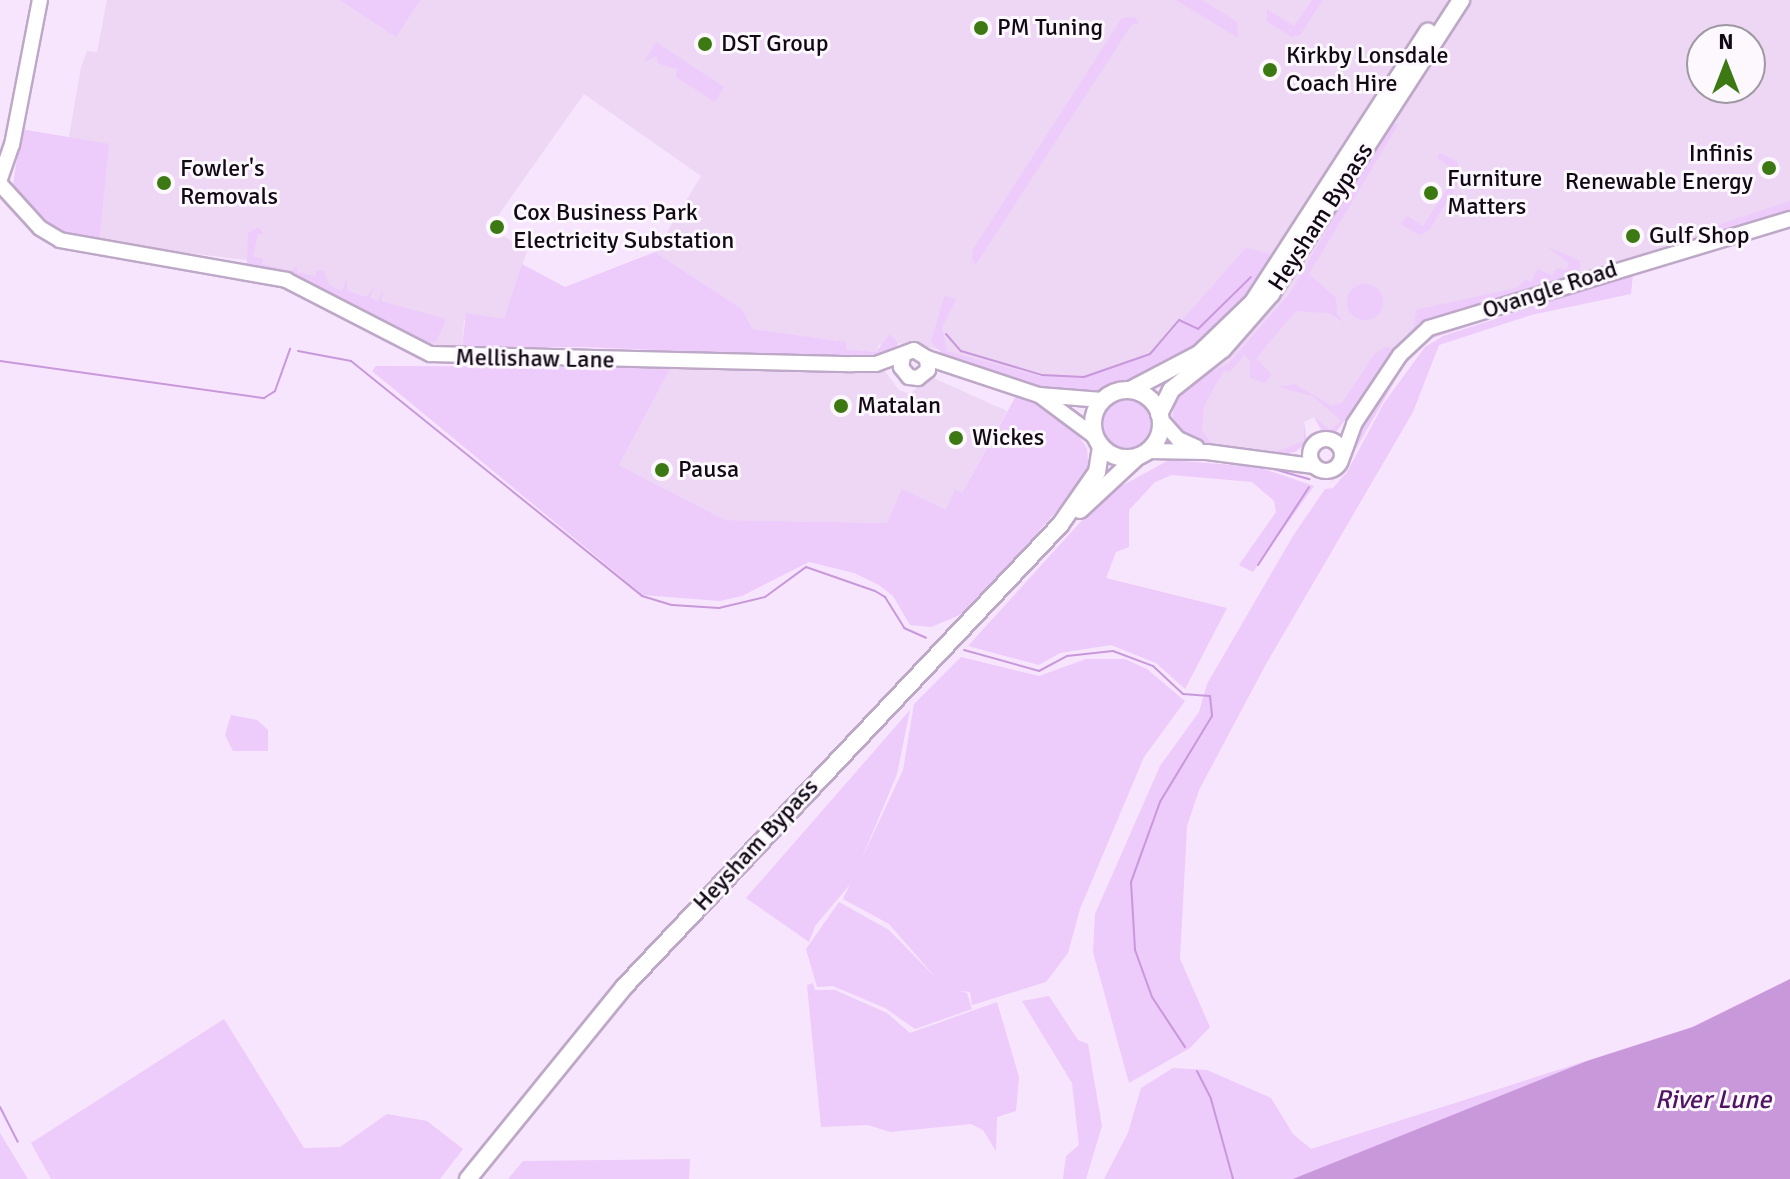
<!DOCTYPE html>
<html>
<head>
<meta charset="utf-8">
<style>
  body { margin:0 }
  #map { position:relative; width:1790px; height:1179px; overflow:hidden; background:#f7e5fe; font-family:Signika,sans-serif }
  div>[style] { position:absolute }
  .built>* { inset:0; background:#edd7f5 }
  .green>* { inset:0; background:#edcbfb }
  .round { border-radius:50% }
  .water>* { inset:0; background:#c898db }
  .stream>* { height:2px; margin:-1px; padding:0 1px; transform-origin:1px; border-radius:1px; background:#c898db }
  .roads { filter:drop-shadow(2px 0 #bea8c7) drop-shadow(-2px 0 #bea8c7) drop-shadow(0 2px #bea8c7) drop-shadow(0 -2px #bea8c7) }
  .secondary>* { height:14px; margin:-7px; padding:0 7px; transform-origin:7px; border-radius:7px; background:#fff }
  .secondary>.ring { margin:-7px; padding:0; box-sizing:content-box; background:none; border:14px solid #fff; border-radius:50% }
  .highway>* { height:16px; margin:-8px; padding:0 8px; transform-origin:8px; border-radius:8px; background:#fff }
  .highway>.ring { margin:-8px; padding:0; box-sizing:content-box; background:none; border:16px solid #fff; border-radius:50% }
  .dots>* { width:22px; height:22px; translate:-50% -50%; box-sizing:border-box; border:4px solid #fcf8fe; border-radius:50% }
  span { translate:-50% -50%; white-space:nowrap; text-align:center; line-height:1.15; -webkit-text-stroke:6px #fcf8fe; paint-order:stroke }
  .poi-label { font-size:24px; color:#110914 }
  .left { translate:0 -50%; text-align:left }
  .right { translate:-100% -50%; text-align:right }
  .street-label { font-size:24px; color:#110914 }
  .water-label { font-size:26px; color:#501364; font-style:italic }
  .north { position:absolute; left:1686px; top:24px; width:80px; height:80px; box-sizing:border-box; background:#fcf8fe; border:2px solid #9e98a0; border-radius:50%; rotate:0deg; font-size:22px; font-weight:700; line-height:32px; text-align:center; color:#110914 }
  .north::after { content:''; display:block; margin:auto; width:28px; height:36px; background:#3c7913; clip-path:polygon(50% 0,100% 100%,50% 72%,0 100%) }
</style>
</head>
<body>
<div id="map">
  <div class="built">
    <i style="clip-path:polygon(evenodd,107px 0,1790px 0,1790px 213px,1583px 271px,1423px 323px,1335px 432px,1322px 429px,1314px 417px,1304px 422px,1305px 443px,1269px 454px,1198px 442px,1171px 417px,1178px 396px,1122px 369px,1077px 392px,929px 347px,896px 343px,879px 345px,876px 352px,845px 349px,846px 342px,753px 329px,742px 309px,655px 252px,701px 176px,584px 94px,490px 227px,527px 251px,504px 319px,464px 320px,462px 348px,433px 349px,313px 284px,245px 260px,99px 242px,69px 136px,81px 67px,87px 51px,97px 52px,107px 0,1702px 40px,1750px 40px,1750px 88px,1702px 88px,1702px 40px)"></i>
    <i style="clip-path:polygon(671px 367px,884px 370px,899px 390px,910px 394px,929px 376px,1007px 411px,945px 524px,725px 520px,619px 465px)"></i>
  </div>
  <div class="green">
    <i style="clip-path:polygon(340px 0,420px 0,396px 37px)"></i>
    <i style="clip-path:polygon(1176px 0,1202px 0,1237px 22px,1238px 38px)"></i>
    <i style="clip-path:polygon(1312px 0,1323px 0,1300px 35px,1292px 37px,1267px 22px,1267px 9px,1294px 26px)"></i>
    <i style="clip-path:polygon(1135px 17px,1139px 24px,1132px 24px,976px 264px,973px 262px,972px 251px,1122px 18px)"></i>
    <i style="clip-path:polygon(656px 42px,724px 87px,715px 102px,676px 77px,677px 69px,659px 64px,656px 56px,644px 62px)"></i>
    <i style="clip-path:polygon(1399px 123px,1309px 274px,1336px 298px,1337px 314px,1344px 322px,1328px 313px,1296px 311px,1256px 358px,1271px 374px,1265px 383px,1250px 378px,1250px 360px,1244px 355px,1230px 372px,1224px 370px,1204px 406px,1202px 430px,1212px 445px,1269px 454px,1304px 441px,1304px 421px,1307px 443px,1295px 452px,1273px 455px,1209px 447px,1186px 438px,1173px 424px,1174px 401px,1204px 375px,1228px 364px,1291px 292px,1343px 201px,1392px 126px)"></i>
    <i style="clip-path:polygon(21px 129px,109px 144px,99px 242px,59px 233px,13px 186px)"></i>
    <i style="clip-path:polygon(1440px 153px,1457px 161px,1462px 178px,1429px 230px,1419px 235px,1401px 224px,1407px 216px,1423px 226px,1458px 172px,1437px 158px)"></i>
    <i style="clip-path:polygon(1790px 201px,1790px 213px,1712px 234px,1709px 228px)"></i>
    <i style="clip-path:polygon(258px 227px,264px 234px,258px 234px,253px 256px,263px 259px,262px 264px,291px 271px,297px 266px,297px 272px,315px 276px,317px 270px,324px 271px,329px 285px,342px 291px,347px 278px,347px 291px,367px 297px,374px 287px,370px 298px,378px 301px,383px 290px,381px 301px,446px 319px,436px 342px,419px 344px,313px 284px,247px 265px,248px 233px)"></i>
    <i style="clip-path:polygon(1546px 246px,1580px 261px,1580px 275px,1416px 327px,1336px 432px,1322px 431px,1314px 417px,1330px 430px,1341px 421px,1313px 396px,1279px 387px,1294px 384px,1332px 406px,1342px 403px,1375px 353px,1386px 347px,1395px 349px,1414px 326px,1416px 310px,1516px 288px,1526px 279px,1531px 282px,1538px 269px,1552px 276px,1557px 268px,1566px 270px,1569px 263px)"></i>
    <i style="clip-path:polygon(1246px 248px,1268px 253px,1272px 260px,1246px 299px,1201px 346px,1157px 371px,1090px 394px,1023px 384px,944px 356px,931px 341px,945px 295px,956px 300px,942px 327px,947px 351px,1039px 376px,1082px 376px,1151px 355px)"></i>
    <i style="clip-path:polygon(655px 252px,742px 309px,753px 329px,846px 342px,846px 349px,876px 352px,890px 334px,898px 343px,895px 350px,873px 359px,583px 347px,462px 348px,466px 313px,504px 319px,522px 264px,565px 287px)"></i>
    <i style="clip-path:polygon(1633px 274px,1631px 294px,1531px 315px,1439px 345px,1413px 412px,1266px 664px,1199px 790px,1187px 826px,1180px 959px,1210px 1027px,1190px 1048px,1129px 1083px,1093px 952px,1095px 914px,1160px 766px,1199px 712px,1207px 684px,1293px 536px,1325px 489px,1333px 488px,1347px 472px,1384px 403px,1425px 347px,1443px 336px)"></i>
    <i class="round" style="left:1347px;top:284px;width:36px;height:36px"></i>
    <i style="clip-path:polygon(1584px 288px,1427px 340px,1403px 367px,1342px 473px,1327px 486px,1343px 470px,1350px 441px,1406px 355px,1422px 340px,1442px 329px)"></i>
    <i style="clip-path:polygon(376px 366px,671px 367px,619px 465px,725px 520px,887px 523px,902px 489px,946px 510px,955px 490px,962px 493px,1016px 396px,1040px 406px,1077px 434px,1087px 448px,1089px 474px,986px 591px,960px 615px,931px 627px,910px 625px,893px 596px,879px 585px,854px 573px,809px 562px,742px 596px,720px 601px,643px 595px,372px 371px)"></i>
    <i class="round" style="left:1100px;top:398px;width:54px;height:54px"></i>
    <i style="clip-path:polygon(1169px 460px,1258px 467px,1314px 486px,1253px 572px,1239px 565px,1276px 512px,1274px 501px,1252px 482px,1172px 475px,1155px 482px,1129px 510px,1129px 547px,1116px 552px,1106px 578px,1227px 608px,1185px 689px,1156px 663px,1111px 645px,1060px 653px,1039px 665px,968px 646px,1105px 495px)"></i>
    <i style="clip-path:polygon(961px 657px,1039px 676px,1086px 659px,1125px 659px,1147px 669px,1185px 701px,1144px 757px,1080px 909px,1068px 953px,1046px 982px,972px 1005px,970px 992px,959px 991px,967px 993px,972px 1009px,915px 1029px,885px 1008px,833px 986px,817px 987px,806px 949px,839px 902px,889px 930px,936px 978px,889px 924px,843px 899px,903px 770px,914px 704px)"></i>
    <i style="clip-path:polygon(910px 710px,897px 774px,852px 882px,815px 926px,809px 942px,746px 898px)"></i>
    <i style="clip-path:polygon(231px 715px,257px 720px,268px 730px,268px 751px,233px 751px,225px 735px)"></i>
    <i style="clip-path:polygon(1790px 979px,1595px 1179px,1104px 1179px,1128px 1133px,1141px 1088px,1173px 1068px,1207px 1070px,1271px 1098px,1293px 1134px,1311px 1149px,1692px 1027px)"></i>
    <i style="clip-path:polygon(813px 983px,815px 990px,835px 990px,887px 1013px,910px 1033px,997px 1002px,1019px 1077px,1016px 1111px,997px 1117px,996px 1151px,983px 1130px,971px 1124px,890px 1132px,868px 1125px,821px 1127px,807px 985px)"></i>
    <i style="clip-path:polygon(1049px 996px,1078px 1040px,1088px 1044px,1102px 1126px,1086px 1179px,1063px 1179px,1066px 1156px,1079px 1145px,1072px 1083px,1022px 1001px)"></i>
    <i style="clip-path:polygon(224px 1019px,304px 1148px,340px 1147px,387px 1114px,427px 1121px,463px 1149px,440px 1179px,51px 1179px,31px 1143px)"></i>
    <i style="clip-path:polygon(0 1133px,28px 1179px,0 1179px)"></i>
    <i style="clip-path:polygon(690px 1159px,689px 1179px,508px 1179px,523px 1161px)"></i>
  </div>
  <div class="water">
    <i style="clip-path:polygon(1790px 979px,1790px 1179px,1293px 1179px,1587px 1061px,1693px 1027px)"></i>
  </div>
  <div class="stream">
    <i style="left:946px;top:334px;width:23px;rotate:49deg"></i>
    <i style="left:961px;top:351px;width:84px;rotate:16.5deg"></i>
    <i style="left:1042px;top:375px;width:42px;rotate:2.7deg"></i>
    <i style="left:1084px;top:377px;width:70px;rotate:-19.2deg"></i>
    <i style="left:1150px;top:354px;width:45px;rotate:-49.5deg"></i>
    <i style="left:1179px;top:320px;width:21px;rotate:25deg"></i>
    <i style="left:1198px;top:329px;width:74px;rotate:-44.5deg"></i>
    <i style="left:298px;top:351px;width:54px;rotate:10.7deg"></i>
    <i style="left:351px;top:361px;width:374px;rotate:38.9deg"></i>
    <i style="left:642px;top:596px;width:31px;rotate:17deg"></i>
    <i style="left:672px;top:605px;width:47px;rotate:3.7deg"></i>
    <i style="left:719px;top:608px;width:47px;rotate:-13.4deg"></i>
    <i style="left:765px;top:597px;width:51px;rotate:-36.2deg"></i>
    <i style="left:806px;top:567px;width:73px;rotate:19.2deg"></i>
    <i style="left:875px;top:591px;width:12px;rotate:31deg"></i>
    <i style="left:885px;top:597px;width:36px;rotate:58deg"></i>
    <i style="left:904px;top:628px;width:24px;rotate:24deg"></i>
    <i style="left:0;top:361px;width:267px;rotate:8deg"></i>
    <i style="left:264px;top:398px;width:13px;rotate:-32deg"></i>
    <i style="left:275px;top:391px;width:45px;rotate:-70.3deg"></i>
    <i style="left:1270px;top:468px;width:41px;rotate:15.8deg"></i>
    <i style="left:1258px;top:565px;width:93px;rotate:-56.8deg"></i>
    <i style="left:964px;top:650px;width:78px;rotate:15.6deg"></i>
    <i style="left:1039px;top:671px;width:32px;rotate:-28deg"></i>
    <i style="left:1067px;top:656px;width:46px;rotate:-6.2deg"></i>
    <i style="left:1113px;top:651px;width:43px;rotate:20.6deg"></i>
    <i style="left:1153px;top:666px;width:41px;rotate:43deg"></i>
    <i style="left:1183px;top:694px;width:27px;rotate:4deg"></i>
    <i style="left:1210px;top:696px;width:20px;rotate:84deg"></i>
    <i style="left:1212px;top:716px;width:100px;rotate:121.2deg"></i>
    <i style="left:1160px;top:802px;width:85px;rotate:109.9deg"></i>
    <i style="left:1131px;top:882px;width:68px;rotate:86.6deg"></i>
    <i style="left:1135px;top:950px;width:50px;rotate:70.1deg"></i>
    <i style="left:1152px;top:997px;width:60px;rotate:56.6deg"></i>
    <i style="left:1197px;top:1071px;width:31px;rotate:63deg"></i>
    <i style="left:1211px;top:1099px;width:83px;rotate:74.6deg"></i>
    <i style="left:0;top:1107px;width:39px;rotate:63deg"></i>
  </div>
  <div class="roads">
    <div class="secondary">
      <i style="left:0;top:179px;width:36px;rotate:-71deg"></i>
      <i style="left:12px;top:145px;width:148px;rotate:-79.1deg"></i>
      <i style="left:0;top:184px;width:59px;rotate:47.7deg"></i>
      <i style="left:40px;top:228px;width:23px;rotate:31deg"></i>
      <i style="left:60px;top:240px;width:230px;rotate:10deg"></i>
      <i style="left:286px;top:280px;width:162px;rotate:27.2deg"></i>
      <i style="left:430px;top:354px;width:422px;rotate:1.4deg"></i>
      <i style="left:852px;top:364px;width:24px"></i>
      <i style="left:876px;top:364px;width:40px;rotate:-20.2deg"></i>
      <i style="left:914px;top:350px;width:15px;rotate:32deg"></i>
      <i style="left:927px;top:358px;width:12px;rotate:85deg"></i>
      <i style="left:928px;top:370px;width:13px;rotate:141deg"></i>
      <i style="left:918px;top:378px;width:9px;rotate:-174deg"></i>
      <i style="left:909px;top:377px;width:13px;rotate:-129deg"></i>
      <i style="left:901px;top:367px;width:10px;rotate:-79deg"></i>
      <i style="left:927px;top:358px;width:118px;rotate:18.3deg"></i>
      <i style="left:1039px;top:395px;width:63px;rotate:4.5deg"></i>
      <i style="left:1039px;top:395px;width:69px;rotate:36.7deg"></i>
      <i style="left:1161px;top:420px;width:25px;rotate:48deg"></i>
      <i style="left:1178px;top:439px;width:20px;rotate:24deg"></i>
      <i class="ring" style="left:1310px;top:439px;width:18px;height:18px"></i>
      <i style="left:1148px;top:451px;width:59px;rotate:1deg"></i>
      <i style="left:1207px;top:452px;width:108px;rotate:7.5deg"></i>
      <i style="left:1343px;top:455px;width:33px;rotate:-70deg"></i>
      <i style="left:1354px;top:424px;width:83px;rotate:-56.3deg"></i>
      <i style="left:1400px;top:355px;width:40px;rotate:-43deg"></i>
      <i style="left:1429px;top:328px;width:377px;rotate:-16.8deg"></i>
    </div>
    <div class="highway">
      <i class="ring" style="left:1093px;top:390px;width:52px;height:52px"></i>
      <i style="left:1130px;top:390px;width:78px;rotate:-27.6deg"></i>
      <i style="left:1199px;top:354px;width:75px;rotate:-43.9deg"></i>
      <i style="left:1253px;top:302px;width:322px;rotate:-57.1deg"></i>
      <i style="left:1159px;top:414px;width:27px;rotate:-63deg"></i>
      <i style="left:1171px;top:390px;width:66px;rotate:-38.3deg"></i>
      <i style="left:1223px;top:349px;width:73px;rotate:-48.9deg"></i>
      <i style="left:1271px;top:294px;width:350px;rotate:-57.1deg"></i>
      <i style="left:1080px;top:510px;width:78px;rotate:-42.9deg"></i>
      <i style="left:468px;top:1179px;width:247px;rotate:-50.9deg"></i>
      <i style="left:624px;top:987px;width:635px;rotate:-46.66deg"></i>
      <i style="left:1060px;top:525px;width:65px;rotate:-55.1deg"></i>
      <i style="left:1097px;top:472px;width:25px;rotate:-81deg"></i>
    </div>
  </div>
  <div class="dots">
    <i style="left:981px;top:28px;background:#3c7913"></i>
    <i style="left:705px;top:44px;background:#3c7913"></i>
    <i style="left:1270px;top:70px;background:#3c7913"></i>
    <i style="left:1769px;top:168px;background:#3c7913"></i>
    <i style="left:164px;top:183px;background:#3c7913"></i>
    <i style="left:1431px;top:193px;background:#3c7913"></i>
    <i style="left:497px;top:227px;background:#3c7913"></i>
    <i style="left:1633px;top:236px;background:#3c7913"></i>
    <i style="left:841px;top:406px;background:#3c7913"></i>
    <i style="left:956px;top:438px;background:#3c7913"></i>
    <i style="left:662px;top:470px;background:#3c7913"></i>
  </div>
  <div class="poi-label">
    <span class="left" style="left:997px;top:28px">PM Tuning</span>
    <span class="left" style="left:721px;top:44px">DST Group</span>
    <span class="left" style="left:1286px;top:70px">Kirkby Lonsdale<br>Coach Hire</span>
    <span class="right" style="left:1753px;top:168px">Infinis<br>Renewable Energy</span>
    <span class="left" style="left:180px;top:183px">Fowler's<br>Removals</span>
    <span class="left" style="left:1447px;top:193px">Furniture<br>Matters</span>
    <span class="left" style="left:513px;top:227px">Cox Business Park<br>Electricity Substation</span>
    <span class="left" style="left:1649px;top:236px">Gulf Shop</span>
    <span class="left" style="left:857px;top:406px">Matalan</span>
    <span class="left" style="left:972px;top:438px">Wickes</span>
    <span class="left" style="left:678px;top:470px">Pausa</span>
  </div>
  <div class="street-label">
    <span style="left:1321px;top:217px;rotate:-57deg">Heysham Bypass</span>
    <span style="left:1550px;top:290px;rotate:-18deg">Ovangle Road</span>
    <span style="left:535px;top:359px;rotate:1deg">Mellishaw Lane</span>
    <span style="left:756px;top:845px;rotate:-47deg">Heysham Bypass</span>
  </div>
  <div class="water-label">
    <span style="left:1713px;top:1101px">River Lune</span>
  </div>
  <div class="north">N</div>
</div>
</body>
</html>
